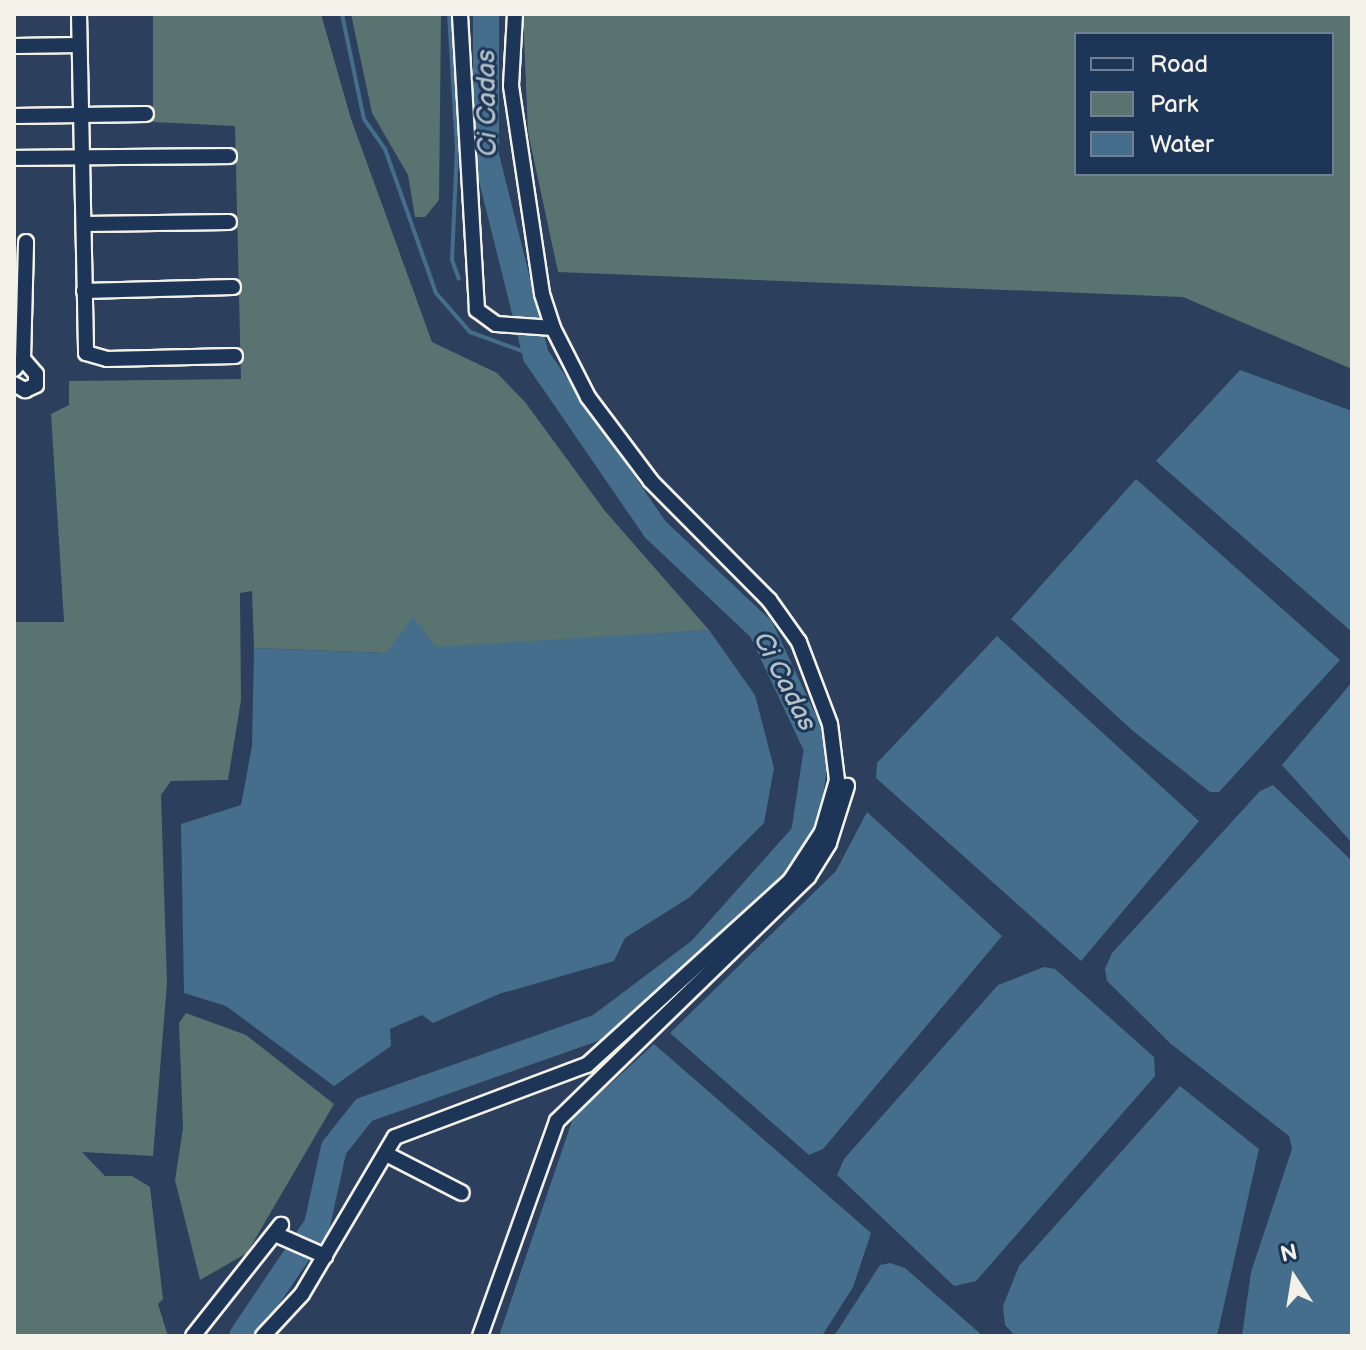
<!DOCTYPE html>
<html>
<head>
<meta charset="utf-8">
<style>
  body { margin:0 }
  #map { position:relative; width:1366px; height:1350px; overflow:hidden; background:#2c3f5d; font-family:"Balsamiq Sans",sans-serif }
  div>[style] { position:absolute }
  .green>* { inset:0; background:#597370 }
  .water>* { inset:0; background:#446e8c }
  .stream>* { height:4px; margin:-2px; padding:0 2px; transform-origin:2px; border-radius:2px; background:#446e8c }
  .river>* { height:26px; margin:-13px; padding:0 13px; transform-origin:13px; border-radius:13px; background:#446e8c }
  .roads { filter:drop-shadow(2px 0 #f4f1e8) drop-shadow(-2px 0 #f4f1e8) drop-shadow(0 2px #f4f1e8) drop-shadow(0 -2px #f4f1e8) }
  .street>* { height:14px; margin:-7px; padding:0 7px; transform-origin:7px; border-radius:7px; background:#1d3557 }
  span { translate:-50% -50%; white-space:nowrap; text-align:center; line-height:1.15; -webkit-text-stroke:6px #1d3557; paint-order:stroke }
  .water-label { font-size:26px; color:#b6c3c8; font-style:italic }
  .frame { position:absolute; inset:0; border:16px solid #f4f1e8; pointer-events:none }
  .legend { position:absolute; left:1074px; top:32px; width:260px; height:144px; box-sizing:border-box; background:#1d3557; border:2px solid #738091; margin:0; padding:10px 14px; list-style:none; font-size:24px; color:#f4f1e8 }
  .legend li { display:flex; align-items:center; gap:16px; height:40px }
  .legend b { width:40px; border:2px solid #738091 }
  .north { position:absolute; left:1254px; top:1238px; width:80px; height:80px; -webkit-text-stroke:6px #1d3557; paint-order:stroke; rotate:348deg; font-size:22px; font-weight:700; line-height:32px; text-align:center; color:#f4f1e8 }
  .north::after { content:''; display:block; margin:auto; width:28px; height:36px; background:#f4f1e8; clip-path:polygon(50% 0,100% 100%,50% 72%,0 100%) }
</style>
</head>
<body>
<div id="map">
  <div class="green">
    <i style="clip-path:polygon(153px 14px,321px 14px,351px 119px,432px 342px,497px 373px,525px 402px,605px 511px,709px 630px,386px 653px,254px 648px,252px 591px,240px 593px,241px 700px,228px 780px,171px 781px,161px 795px,167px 983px,153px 1156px,82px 1152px,105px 1176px,132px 1176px,150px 1187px,163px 1299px,158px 1304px,168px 1336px,14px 1336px,14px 622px,64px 622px,51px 414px,69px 405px,69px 381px,241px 379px,235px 126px,153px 122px)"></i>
    <i style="clip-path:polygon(351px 14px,441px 14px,439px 200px,425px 217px,415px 217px,408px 175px,372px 113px)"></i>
    <i style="clip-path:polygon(evenodd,523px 14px,1352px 14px,1352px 369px,1183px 297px,558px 272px,528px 132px,523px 14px,1332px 34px,1332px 174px,1076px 174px,1076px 34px,1332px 34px)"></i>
    <i style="clip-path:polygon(186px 1013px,246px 1035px,334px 1104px,247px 1253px,200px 1280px,175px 1180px,183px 1128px,179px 1023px)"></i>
  </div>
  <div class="water">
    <i style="clip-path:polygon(1240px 370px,1352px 411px,1352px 632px,1156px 461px)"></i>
    <i style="clip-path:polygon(1136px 479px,1340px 660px,1219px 792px,1210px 792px,1133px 731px,1011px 619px)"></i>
    <i style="clip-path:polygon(413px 617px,436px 647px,709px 630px,755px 695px,774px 768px,764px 823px,690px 897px,625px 938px,614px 961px,499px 994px,433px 1023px,422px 1015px,390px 1029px,391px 1046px,334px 1086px,226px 1006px,184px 993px,181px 824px,241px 805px,252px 746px,254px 648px,386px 653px)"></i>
    <i style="clip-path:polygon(997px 636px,1199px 821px,1081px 961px,876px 778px,877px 763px)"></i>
    <i style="clip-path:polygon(1352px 682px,1352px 843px,1282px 765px)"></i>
    <i style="clip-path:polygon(1273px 785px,1352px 861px,1352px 1336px,1242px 1336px,1251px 1272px,1292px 1149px,1289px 1136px,1171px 1044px,1107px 981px,1105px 969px,1112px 953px,1260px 791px)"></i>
    <i style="clip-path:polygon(867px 812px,1002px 936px,823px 1149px,809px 1155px,670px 1033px,836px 871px)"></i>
    <i style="clip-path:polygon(1044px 967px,1055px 969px,1154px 1057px,1155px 1076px,976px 1281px,954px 1286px,837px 1175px,844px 1159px,998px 985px)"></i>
    <i style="clip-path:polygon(654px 1044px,871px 1233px,853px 1287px,822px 1336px,499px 1336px,573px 1118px)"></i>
    <i style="clip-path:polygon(1180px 1086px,1259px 1149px,1217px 1336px,1015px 1336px,1005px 1325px,1003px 1306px,1019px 1266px)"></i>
    <i style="clip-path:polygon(890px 1263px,905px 1268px,983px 1336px,834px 1336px,880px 1265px)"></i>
  </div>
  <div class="stream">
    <i style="left:342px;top:14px;width:107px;rotate:78.2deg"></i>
    <i style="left:364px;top:119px;width:37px;rotate:55deg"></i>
    <i style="left:385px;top:149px;width:153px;rotate:70.5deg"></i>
    <i style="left:436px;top:293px;width:52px;rotate:48.9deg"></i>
    <i style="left:470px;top:332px;width:70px;rotate:20deg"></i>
    <i style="left:449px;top:14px;width:135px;rotate:86.6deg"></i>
    <i style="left:457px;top:149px;width:111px;rotate:92.6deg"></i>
    <i style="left:452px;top:260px;width:20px;rotate:70deg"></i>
  </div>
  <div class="river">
    <i style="left:242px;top:1336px;width:134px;rotate:-56deg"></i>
    <i style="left:317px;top:1225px;width:79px;rotate:-77.6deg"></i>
    <i style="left:334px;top:1148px;width:48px;rotate:-51.7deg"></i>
    <i style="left:364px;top:1110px;width:249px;rotate:-19.5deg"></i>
    <i style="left:599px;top:1027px;width:128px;rotate:-37deg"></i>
    <i style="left:701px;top:950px;width:155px;rotate:-48.4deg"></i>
    <i style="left:804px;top:834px;width:87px;rotate:-81.4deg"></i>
    <i style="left:817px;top:748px;width:132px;rotate:-115.2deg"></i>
    <i style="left:761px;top:629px;width:146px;rotate:-136.7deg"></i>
    <i style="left:655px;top:529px;width:210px;rotate:-124.5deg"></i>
    <i style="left:536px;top:356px;width:206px;rotate:-104deg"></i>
    <i style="left:486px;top:156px;width:142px;rotate:-90deg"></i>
  </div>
  <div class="roads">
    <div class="street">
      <i style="left:79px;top:14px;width:339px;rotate:88.8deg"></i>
      <i style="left:86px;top:353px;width:22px;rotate:16deg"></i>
      <i style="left:107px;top:359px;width:128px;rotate:-1.3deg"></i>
      <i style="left:515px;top:14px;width:72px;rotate:93.2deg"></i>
      <i style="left:511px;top:86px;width:210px;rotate:81.5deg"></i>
      <i style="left:542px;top:294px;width:36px;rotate:72deg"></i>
      <i style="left:14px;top:46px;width:65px;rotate:-0.9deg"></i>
      <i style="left:14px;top:116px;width:132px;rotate:-0.9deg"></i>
      <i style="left:14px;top:158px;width:215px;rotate:-0.5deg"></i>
      <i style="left:85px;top:224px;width:144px;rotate:-0.8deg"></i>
      <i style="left:84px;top:291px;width:149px;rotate:-1.5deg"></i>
      <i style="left:14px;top:369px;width:13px;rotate:-48deg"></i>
      <i style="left:23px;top:359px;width:117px;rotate:-88.5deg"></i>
      <i style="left:14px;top:384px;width:13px;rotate:29deg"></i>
      <i style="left:25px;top:390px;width:12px;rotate:-24deg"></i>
      <i style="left:36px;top:385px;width:11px;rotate:-90deg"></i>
      <i style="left:36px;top:374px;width:20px;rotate:-131deg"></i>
      <i style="left:386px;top:1154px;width:85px;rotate:27.2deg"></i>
      <i style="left:275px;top:1234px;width:55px;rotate:23.7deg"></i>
      <i style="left:193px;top:1336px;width:142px;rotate:-51.6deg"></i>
      <i style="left:263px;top:1336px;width:57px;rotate:-47.1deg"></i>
      <i style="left:302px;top:1294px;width:182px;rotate:-59.4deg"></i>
      <i style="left:395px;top:1137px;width:205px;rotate:-20.6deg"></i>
      <i style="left:587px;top:1065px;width:274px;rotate:-42.2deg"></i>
      <i style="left:790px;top:881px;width:59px;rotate:-56.9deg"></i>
      <i style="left:822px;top:832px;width:54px;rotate:-73.9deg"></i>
      <i style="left:837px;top:780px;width:56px;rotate:-97.1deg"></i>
      <i style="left:830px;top:724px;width:88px;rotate:-110.7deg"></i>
      <i style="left:799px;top:642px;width:52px;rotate:-125.5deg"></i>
      <i style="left:769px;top:600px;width:168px;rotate:-134.8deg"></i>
      <i style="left:651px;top:481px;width:105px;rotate:-126.9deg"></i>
      <i style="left:588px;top:397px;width:77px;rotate:-116.9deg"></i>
      <i style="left:553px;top:328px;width:57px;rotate:-176deg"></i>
      <i style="left:496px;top:324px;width:24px;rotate:-144deg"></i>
      <i style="left:477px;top:310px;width:296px;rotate:-93.3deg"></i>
      <i style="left:480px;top:1336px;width:228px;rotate:-70.3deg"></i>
      <i style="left:557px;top:1121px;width:350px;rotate:-44.2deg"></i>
      <i style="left:808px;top:877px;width:40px;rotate:-58deg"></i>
      <i style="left:829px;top:843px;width:60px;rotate:-72.5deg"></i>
    </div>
  </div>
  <div class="water-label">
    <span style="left:488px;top:103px;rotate:-91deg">Ci Cadas</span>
    <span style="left:784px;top:682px;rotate:63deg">Ci Cadas</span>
  </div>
  <div class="frame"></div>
  <ul class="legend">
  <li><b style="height:10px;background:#1d3557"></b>Road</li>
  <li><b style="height:22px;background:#597370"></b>Park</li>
  <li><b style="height:22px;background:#446e8c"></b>Water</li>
  </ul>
  <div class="north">N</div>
</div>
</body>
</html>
